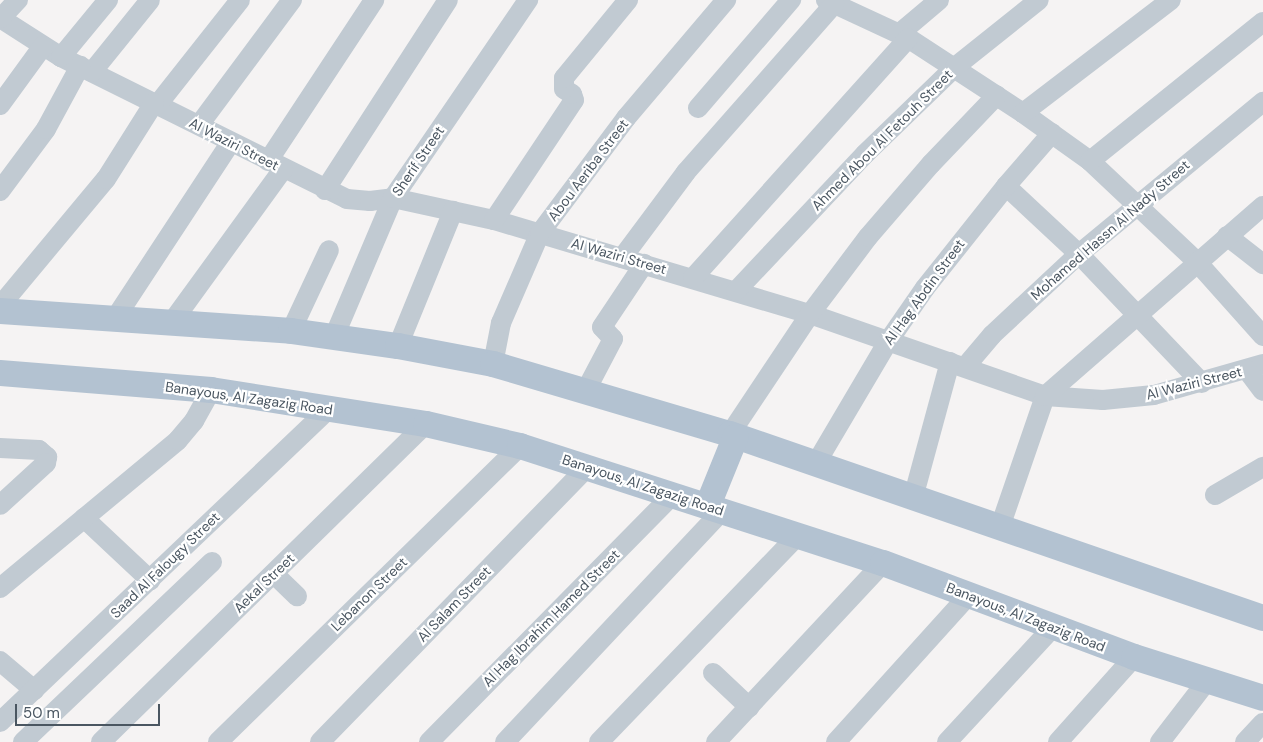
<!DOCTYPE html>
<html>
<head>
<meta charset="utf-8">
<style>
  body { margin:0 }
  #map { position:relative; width:1263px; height:742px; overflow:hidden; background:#f5f3f3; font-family:"DM Sans",sans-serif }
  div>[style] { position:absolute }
  .minor>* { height:20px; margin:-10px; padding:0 10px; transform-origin:10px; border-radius:10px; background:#c1cad2 }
  .major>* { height:26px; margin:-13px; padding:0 13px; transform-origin:13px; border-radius:13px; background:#b3c2d1 }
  span { translate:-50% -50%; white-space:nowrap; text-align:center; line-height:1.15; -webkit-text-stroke:4.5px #fff; paint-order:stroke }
  .street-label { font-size:14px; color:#4a5661 }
  .scale { position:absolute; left:15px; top:704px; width:145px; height:22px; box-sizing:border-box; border:2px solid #4a5661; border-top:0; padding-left:6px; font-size:15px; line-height:18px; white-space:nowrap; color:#4a5661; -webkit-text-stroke:4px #fff; paint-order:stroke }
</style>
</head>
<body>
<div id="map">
  <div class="minor">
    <i style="left:826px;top:0;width:90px;rotate:24.9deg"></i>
    <i style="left:908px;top:38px;width:137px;rotate:33.1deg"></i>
    <i style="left:1023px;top:113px;width:82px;rotate:35.6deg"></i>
    <i style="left:1090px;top:161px;width:147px;rotate:43.3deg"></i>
    <i style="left:1197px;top:262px;width:99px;rotate:48.3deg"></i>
    <i style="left:0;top:18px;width:72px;rotate:32.6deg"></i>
    <i style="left:61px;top:57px;width:319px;rotate:26.4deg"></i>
    <i style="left:347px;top:199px;width:23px;rotate:5deg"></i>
    <i style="left:370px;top:201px;width:23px;rotate:-7deg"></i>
    <i style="left:393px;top:198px;width:103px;rotate:12.3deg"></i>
    <i style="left:494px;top:220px;width:330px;rotate:16.6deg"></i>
    <i style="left:810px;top:314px;width:249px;rotate:19.2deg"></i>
    <i style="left:1045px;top:396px;width:58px;rotate:3.9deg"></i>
    <i style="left:1103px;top:400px;width:51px;rotate:-5.6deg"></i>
    <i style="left:1154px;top:395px;width:113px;rotate:-15.9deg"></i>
    <i style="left:1px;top:18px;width:25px;rotate:-47deg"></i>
    <i style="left:900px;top:33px;width:51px;rotate:-40.2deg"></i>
    <i style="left:61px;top:57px;width:74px;rotate:-50.5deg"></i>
    <i style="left:92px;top:72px;width:92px;rotate:-51.1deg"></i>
    <i style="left:158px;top:104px;width:132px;rotate:-51.7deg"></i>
    <i style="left:0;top:105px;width:73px;rotate:-53.9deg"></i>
    <i style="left:698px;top:108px;width:143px;rotate:-49.3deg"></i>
    <i style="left:1023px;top:113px;width:186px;rotate:-37.4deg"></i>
    <i style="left:199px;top:125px;width:156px;rotate:-53.4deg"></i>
    <i style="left:268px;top:161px;width:193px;rotate:-56.6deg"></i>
    <i style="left:1090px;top:161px;width:222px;rotate:-38.8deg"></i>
    <i style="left:1006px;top:186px;width:100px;rotate:43deg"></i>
    <i style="left:1079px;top:254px;width:178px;rotate:46.4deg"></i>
    <i style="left:325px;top:190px;width:226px;rotate:-57.1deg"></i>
    <i style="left:0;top:191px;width:77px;rotate:-53.4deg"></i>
    <i style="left:46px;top:129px;width:72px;rotate:-61.6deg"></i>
    <i style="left:494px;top:220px;width:144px;rotate:-56.3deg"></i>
    <i style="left:574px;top:100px;width:6px;rotate:-108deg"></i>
    <i style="left:572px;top:94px;width:9px;rotate:-148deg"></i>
    <i style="left:564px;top:89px;width:11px;rotate:-90deg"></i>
    <i style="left:564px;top:78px;width:101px;rotate:-50.6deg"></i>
    <i style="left:1227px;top:236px;width:46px;rotate:37.9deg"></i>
    <i style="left:622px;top:258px;width:107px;rotate:-53.3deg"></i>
    <i style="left:686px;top:172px;width:224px;rotate:-48.6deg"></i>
    <i style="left:693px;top:278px;width:322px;rotate:-48.1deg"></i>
    <i style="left:736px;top:291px;width:188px;rotate:-46.7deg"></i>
    <i style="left:865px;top:154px;width:125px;rotate:-44deg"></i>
    <i style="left:955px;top:67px;width:107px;rotate:-38.6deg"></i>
    <i style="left:0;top:306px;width:165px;rotate:-50.2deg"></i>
    <i style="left:106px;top:179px;width:90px;rotate:-57.7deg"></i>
    <i style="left:116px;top:317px;width:209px;rotate:-56.7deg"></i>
    <i style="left:172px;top:322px;width:189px;rotate:-54deg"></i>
    <i style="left:291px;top:331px;width:89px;rotate:-64.9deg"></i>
    <i style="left:334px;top:337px;width:151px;rotate:-67deg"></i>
    <i style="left:393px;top:198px;width:240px;rotate:-55.7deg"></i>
    <i style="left:398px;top:346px;width:146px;rotate:-67.8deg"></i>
    <i style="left:493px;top:364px;width:42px;rotate:-79deg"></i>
    <i style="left:501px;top:323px;width:98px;rotate:-66.6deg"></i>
    <i style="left:540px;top:233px;width:144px;rotate:-53.2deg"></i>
    <i style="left:626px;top:118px;width:155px;rotate:-49.7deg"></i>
    <i style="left:965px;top:367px;width:42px;rotate:-49.8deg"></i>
    <i style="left:992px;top:335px;width:119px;rotate:-43deg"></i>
    <i style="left:1079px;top:254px;width:239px;rotate:-39.6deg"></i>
    <i style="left:1247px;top:370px;width:26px;rotate:53deg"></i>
    <i style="left:585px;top:392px;width:60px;rotate:-62.2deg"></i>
    <i style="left:613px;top:339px;width:16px;rotate:-133deg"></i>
    <i style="left:602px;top:327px;width:76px;rotate:-56.3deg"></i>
    <i style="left:730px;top:434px;width:144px;rotate:-56.3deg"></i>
    <i style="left:810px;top:314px;width:96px;rotate:-53deg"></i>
    <i style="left:868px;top:237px;width:96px;rotate:-49.2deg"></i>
    <i style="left:931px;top:164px;width:95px;rotate:-46.3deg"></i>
    <i style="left:0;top:448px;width:39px;rotate:3deg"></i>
    <i style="left:39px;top:450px;width:11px;rotate:41deg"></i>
    <i style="left:47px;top:457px;width:6px;rotate:99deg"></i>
    <i style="left:46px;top:463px;width:62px;rotate:137.6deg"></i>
    <i style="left:815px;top:465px;width:145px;rotate:-59.4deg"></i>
    <i style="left:889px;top:340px;width:63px;rotate:-55.3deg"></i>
    <i style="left:925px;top:288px;width:130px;rotate:-51.5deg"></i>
    <i style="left:1006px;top:186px;width:70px;rotate:-49deg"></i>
    <i style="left:1215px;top:495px;width:56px;rotate:-30.3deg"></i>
    <i style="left:913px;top:498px;width:141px;rotate:-74.8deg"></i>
    <i style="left:84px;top:518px;width:91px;rotate:43.2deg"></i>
    <i style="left:1000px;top:527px;width:139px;rotate:-71deg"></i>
    <i style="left:1045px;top:396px;width:289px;rotate:-41.1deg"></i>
    <i style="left:274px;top:574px;width:32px;rotate:44deg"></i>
    <i style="left:0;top:588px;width:231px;rotate:-39.7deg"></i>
    <i style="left:178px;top:440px;width:25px;rotate:-50deg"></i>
    <i style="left:194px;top:421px;width:35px;rotate:-61deg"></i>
    <i style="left:0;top:661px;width:45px;rotate:40.5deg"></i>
    <i style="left:713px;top:673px;width:50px;rotate:43.4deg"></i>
    <i style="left:0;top:722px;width:456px;rotate:-43.6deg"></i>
    <i style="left:23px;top:742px;width:261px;rotate:-43.6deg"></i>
    <i style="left:101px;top:742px;width:455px;rotate:-44.4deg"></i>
    <i style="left:218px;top:742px;width:423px;rotate:-44.4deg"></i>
    <i style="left:320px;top:742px;width:385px;rotate:-45.8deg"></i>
    <i style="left:429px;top:742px;width:347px;rotate:-45.4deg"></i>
    <i style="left:505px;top:742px;width:318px;rotate:-46.8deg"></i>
    <i style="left:599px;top:742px;width:287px;rotate:-46.1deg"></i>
    <i style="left:716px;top:742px;width:245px;rotate:-47deg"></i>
    <i style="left:836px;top:742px;width:198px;rotate:-47.9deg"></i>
    <i style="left:947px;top:742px;width:158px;rotate:-47.3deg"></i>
    <i style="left:1058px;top:742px;width:114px;rotate:-48.2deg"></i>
    <i style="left:1160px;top:742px;width:77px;rotate:-52.4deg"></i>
    <i style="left:1245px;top:742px;width:26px;rotate:-47deg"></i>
  </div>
  <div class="major">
    <i style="left:0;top:311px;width:292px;rotate:3.9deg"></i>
    <i style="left:291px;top:331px;width:108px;rotate:8deg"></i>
    <i style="left:398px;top:346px;width:97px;rotate:10.7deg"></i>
    <i style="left:493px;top:364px;width:247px;rotate:16.5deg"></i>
    <i style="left:730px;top:434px;width:564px;rotate:19.05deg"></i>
    <i style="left:0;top:373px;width:212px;rotate:4.6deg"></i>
    <i style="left:211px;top:390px;width:218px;rotate:9deg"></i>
    <i style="left:426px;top:424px;width:97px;rotate:13.2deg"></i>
    <i style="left:520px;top:446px;width:381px;rotate:17.9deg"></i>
    <i style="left:883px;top:563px;width:268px;rotate:20.5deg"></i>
    <i style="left:1134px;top:657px;width:135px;rotate:17.6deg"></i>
    <i style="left:708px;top:505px;width:74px;rotate:-67.9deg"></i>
  </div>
  <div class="street-label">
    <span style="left:882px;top:140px;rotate:-45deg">Ahmed Abou Al Fetouh Street</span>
    <span style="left:234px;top:144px;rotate:27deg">Al Waziri Street</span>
    <span style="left:418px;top:161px;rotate:-56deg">Sherif Street</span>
    <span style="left:588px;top:170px;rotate:-53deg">Abou Aeriba Street</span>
    <span style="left:1110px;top:230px;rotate:-41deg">Mohamed Hassn Al Nady Street</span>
    <span style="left:619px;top:256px;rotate:16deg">Al Waziri Street</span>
    <span style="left:924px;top:292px;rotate:-54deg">Al Hag Abdin Street</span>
    <span style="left:1194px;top:383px;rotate:-14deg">Al Waziri Street</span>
    <span style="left:249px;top:398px;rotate:8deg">Banayous, Al Zagazig Road</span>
    <span style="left:643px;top:485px;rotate:18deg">Banayous, Al Zagazig Road</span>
    <span style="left:165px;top:565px;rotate:-44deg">Saad Al Falougy Street</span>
    <span style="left:264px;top:583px;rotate:-44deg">Aekal Street</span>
    <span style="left:369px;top:594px;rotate:-44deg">Lebanon Street</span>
    <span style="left:454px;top:604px;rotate:-46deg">Al Salam Street</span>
    <span style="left:1026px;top:617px;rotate:21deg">Banayous, Al Zagazig Road</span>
    <span style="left:551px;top:618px;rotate:-45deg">Al Hag Ibrahim Hamed Street</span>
  </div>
  <div class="scale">50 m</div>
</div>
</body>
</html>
